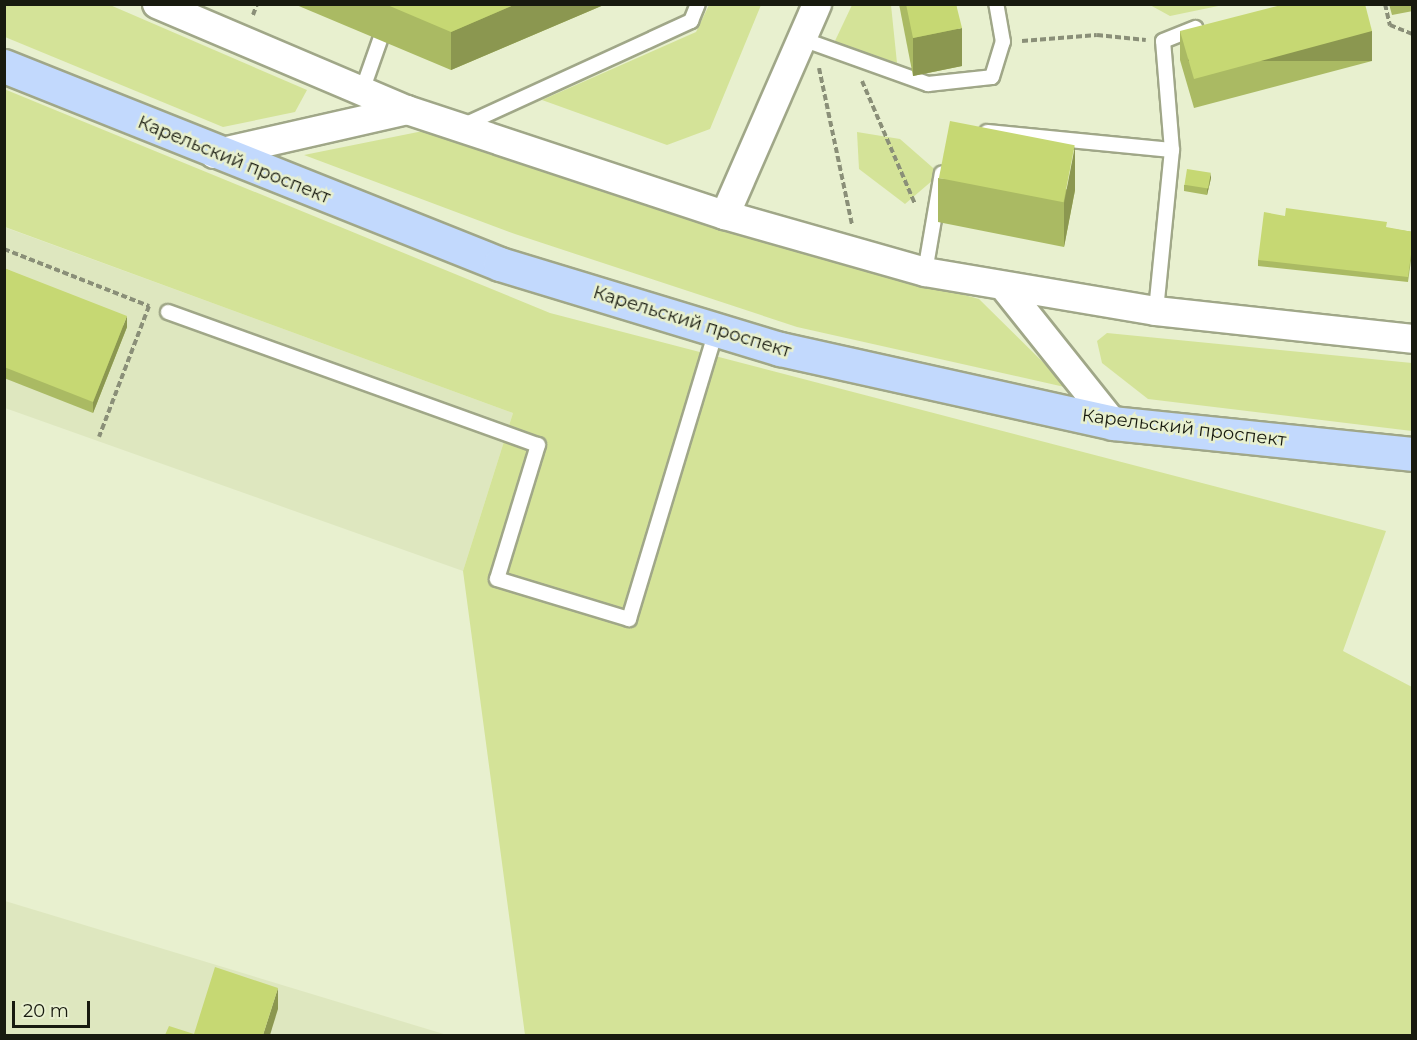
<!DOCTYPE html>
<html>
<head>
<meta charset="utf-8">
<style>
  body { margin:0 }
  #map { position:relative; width:1417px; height:1040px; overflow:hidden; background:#e8f0cf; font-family:Montserrat,sans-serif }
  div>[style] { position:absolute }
  .built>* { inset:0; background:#dee7bf }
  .green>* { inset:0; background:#d4e398 }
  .path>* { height:4px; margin-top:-2px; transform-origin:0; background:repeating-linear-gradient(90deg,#8a8f78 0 6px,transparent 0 9px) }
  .roads { filter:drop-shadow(2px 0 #a0a788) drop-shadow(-2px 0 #a0a788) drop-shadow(0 2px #a0a788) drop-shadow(0 -2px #a0a788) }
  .service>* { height:14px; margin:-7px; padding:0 7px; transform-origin:7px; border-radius:7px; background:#fff }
  .minor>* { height:28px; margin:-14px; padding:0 14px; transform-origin:14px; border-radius:14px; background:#fff }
  .primary>* { height:33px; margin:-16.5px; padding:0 16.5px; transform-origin:16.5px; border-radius:16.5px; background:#c2d9fd }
  .wall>* { inset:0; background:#aaba63 }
  .shaded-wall>* { inset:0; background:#8b9750; transform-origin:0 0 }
  .building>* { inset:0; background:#c6d873; transform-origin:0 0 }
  span { translate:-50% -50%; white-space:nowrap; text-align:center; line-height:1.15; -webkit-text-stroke:5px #e8f0cf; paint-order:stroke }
  .street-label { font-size:18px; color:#181a0f }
  .frame { position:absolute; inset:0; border:6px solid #181a0f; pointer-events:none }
  .scale { position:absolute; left:12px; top:1001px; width:78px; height:27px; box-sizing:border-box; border:3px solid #181a0f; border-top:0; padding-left:8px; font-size:18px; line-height:21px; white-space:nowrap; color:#181a0f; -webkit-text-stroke:4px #e8f0cf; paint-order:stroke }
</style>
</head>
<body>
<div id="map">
  <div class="built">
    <i style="clip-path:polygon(4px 227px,513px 413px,463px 571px,5px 408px)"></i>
    <i style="clip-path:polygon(5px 901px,447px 1035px,5px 1035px)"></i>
  </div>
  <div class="green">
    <i style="clip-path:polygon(4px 5px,110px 5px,307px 90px,295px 112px,223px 127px,5px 37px)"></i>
    <i style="clip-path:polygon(709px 5px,761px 5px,710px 129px,667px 145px,542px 100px,696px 32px)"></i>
    <i style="clip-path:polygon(852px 5px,891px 5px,897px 63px,834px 43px)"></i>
    <i style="clip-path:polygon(1150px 5px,1150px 4px,1223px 5px,1170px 16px)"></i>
    <i style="clip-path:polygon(4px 89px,550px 313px,1386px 531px,1343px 651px,1412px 687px,1412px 1035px,525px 1035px,463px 571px,513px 413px,5px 227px)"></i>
    <i style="clip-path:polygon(423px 131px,734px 232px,979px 299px,1069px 388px,797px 327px,515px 234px,304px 155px)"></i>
    <i style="clip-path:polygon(857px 132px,900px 139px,940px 174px,905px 204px,859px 169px)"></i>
    <i style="clip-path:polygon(1107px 333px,1412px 363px,1412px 431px,1148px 399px,1102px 363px,1097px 341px)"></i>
  </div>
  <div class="path">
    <i style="left:1385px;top:4px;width:22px;rotate:77deg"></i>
    <i style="left:1390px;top:25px;width:24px;rotate:22deg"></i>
    <i style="left:253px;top:15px;width:12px;rotate:-70deg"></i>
    <i style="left:1022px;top:41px;width:75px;rotate:-4.6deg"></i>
    <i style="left:1097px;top:35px;width:49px;rotate:5.8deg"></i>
    <i style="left:819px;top:68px;width:160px;rotate:78.1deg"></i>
    <i style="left:862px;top:81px;width:134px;rotate:66.7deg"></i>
    <i style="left:4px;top:249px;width:156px;rotate:21.5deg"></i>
    <i style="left:149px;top:306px;width:140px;rotate:110.9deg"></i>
  </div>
  <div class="roads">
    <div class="service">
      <i style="left:802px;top:39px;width:134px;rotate:19.7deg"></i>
      <i style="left:928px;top:84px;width:64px;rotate:-6.2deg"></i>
      <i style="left:992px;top:77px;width:37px;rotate:-73deg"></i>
      <i style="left:1003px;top:42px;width:39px;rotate:-100deg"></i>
      <i style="left:362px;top:91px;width:54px;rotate:-70.6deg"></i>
      <i style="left:464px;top:125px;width:250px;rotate:-24.6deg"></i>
      <i style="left:691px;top:21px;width:18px;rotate:-68deg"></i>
      <i style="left:987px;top:132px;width:186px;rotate:5.6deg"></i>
      <i style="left:1172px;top:150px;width:162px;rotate:95.7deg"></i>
      <i style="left:1172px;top:150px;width:109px;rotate:-94.7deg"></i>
      <i style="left:1163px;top:41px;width:35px;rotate:-22deg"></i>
      <i style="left:925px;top:272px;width:100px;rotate:-80.3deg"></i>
      <i style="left:168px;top:312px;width:393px;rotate:19.8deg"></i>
      <i style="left:538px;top:445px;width:140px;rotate:107deg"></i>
      <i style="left:497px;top:579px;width:138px;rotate:16.9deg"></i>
      <i style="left:629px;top:619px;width:302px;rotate:-73.2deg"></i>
    </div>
    <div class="minor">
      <i style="left:157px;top:4px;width:272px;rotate:23deg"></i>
      <i style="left:407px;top:110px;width:335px;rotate:18.3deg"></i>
      <i style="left:725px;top:215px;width:208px;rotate:15.9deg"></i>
      <i style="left:925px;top:272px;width:234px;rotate:9.6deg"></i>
      <i style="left:1156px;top:311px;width:258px;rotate:6.2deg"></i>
      <i style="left:214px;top:154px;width:198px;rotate:-12.8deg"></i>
      <i style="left:725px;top:215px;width:230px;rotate:-66.4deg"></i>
      <i style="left:1006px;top:289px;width:171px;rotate:51.4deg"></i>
    </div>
    <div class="primary">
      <i style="left:4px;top:66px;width:534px;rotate:21.76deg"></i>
      <i style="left:500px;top:264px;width:293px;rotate:16.9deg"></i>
      <i style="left:780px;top:349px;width:341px;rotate:12.5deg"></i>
      <i style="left:1113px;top:423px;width:301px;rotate:5.9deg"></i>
    </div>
  </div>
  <div class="wall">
    <i style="clip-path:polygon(294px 4px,606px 4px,451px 70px)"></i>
    <i style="clip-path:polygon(899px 4px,956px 4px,962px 66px,913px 76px)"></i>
    <i style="clip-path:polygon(1389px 4px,1413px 4px,1413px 11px,1392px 15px)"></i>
    <i style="clip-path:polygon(1180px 31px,1372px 61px,1194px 108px,1180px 60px)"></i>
    <i style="clip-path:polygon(938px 178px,1075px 190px,1064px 247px,938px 222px)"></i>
    <i style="clip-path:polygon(1211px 178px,1207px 195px,1184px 191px,1184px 185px)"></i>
    <i style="clip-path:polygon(1285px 216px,1387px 228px,1413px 232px,1413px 246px,1408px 282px,1258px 266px,1258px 260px)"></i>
    <i style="clip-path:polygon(4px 268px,127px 327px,93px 413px,4px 378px)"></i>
  </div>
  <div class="shaded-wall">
    <i style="clip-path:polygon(516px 4px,606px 4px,451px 70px,451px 32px)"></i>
    <i style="clip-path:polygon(962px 28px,962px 66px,913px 76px,913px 38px)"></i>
    <i style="left:1372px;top:31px;width:30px;height:184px;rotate:90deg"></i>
    <i style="clip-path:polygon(1075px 146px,1075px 190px,1064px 247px,1064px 203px)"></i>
    <i style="clip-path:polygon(1211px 173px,1211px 178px,1207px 195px,1207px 189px)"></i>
    <i style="clip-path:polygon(127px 316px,127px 327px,93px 413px,93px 402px)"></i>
    <i style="clip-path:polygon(278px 988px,278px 1009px,270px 1035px,263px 1035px)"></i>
  </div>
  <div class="building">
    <i style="clip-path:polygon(385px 4px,516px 4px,451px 32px)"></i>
    <i style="clip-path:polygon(906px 4px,956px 4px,962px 28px,913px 38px)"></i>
    <i style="clip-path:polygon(1285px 4px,1365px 4px,1372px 31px,1194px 79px,1180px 31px)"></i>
    <i style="left:950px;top:121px;width:127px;height:58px;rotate:11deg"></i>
    <i style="left:1187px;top:169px;width:24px;height:16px;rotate:9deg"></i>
    <i style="clip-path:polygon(1286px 208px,1387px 222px,1386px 227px,1413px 232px,1413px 240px,1408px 277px,1258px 260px,1264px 212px,1285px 216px)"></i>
    <i style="clip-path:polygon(4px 268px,127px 316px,93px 402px,4px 367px)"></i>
    <i style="clip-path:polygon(215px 967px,278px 988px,263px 1035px,165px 1035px,169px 1026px,194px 1034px)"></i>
  </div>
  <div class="street-label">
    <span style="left:234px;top:160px;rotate:22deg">Карельский проспект</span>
    <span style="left:692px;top:322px;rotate:17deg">Карельский проспект</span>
    <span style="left:1184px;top:428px;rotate:7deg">Карельский проспект</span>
  </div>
  <div class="frame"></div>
  <div class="scale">20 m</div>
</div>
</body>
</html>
